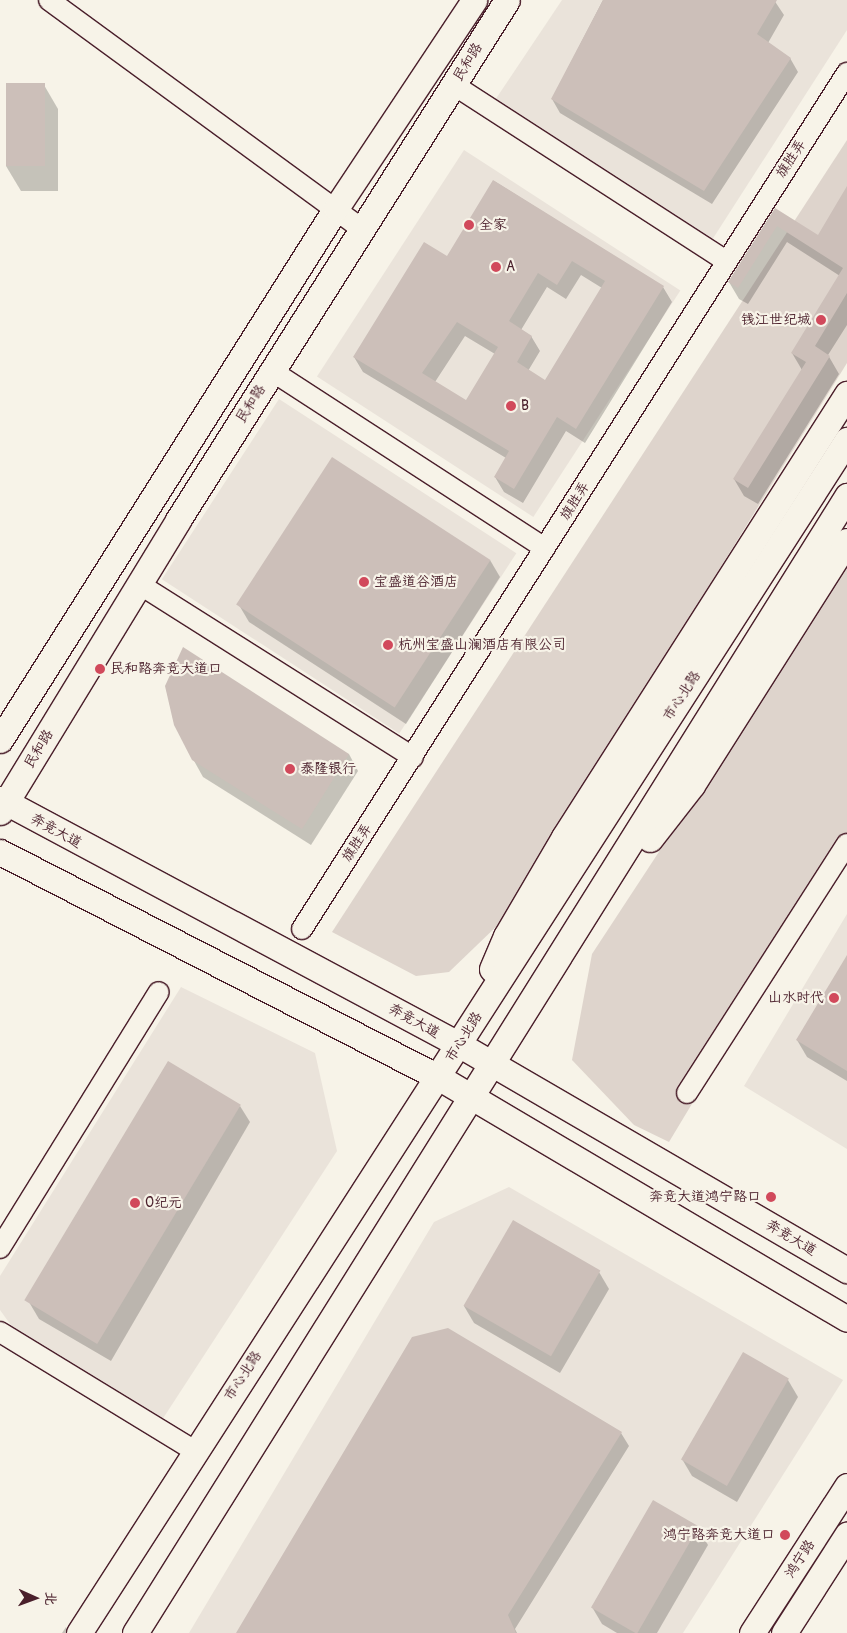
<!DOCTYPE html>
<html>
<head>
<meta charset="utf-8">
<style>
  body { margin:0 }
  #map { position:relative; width:847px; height:1633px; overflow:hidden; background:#f7f3e8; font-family:Pangolin,"LXGW WenKai TC",sans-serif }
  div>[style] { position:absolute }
  .built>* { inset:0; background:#eae3da; transform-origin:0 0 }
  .green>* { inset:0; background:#ded4cc }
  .shadow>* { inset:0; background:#0003 }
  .building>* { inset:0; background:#ccbfb9; transform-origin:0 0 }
  .roads { filter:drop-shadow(1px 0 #4a1f2b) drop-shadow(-1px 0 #4a1f2b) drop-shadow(0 1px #4a1f2b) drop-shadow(0 -1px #4a1f2b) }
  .minor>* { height:20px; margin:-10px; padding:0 10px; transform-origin:10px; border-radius:10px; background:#f7f3e8 }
  .major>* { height:25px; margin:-12.5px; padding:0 12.5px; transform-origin:12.5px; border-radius:12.5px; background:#f7f3e8 }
  .dots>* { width:14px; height:14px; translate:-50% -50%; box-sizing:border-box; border:2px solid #f7f3e8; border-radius:50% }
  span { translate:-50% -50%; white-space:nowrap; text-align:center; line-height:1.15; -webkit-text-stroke:4.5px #f7f3e8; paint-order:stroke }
  .street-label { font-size:14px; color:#4a1f2b }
  .poi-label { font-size:14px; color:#4a1f2b }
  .left { translate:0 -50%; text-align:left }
  .right { translate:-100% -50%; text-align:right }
  .north { position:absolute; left:10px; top:1573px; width:50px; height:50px; -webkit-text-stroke:4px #f7f3e8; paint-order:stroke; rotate:92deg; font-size:14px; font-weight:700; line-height:20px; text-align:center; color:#4a1f2b }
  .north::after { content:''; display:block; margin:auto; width:18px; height:22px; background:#4a1f2b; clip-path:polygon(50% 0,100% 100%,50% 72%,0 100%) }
</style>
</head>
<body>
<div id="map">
  <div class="built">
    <i style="clip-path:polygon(562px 0,847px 0,847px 30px,703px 254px,485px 115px)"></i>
    <i style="left:464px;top:150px;width:258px;height:270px;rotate:33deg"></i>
    <i style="left:279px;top:399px;width:283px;height:215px;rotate:33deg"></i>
    <i style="clip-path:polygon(847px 914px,847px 1149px,744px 1086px)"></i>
    <i style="clip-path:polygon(181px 987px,315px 1053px,337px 1151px,160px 1423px,13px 1328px,0 1310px,0 1276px)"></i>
    <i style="clip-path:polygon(509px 1187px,843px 1380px,683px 1633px,189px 1633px,434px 1222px)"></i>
  </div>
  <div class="green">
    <i style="clip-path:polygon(847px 140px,847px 363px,501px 922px,449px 972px,416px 976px,332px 932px)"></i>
    <i style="clip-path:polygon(847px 565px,847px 846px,669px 1142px,634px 1125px,572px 1060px,592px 954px)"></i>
  </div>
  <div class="shadow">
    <i style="clip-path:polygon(603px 0,774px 0,784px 15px,768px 43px,790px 58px,798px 72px,712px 204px,560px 113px,552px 99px)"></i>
    <i style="clip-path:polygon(44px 85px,58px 109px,58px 191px,21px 191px,6px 166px)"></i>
    <i style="clip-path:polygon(evenodd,494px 181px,663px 287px,672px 302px,585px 443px,566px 431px,523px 503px,504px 492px,495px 477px,506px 458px,363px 372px,354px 357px,448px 258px,494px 181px,581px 275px,602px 288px,545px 382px,528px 371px,540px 351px,531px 336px,521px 330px,547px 287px,566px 299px,581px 275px,494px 181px,465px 336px,495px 354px,467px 402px,435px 382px,465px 336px)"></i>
    <i style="clip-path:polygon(847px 190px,847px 325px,828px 355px,839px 374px,758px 504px,744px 496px,734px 479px,802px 370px,792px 353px,840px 276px,787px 242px,748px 304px,739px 299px,729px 282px,775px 210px,818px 237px)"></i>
    <i style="clip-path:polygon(490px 560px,500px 577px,406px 724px,249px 622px,239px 605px)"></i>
    <i style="clip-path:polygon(349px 754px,358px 771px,311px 845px,203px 777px,193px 759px)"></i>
    <i style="clip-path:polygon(847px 957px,847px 1081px,807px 1057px,797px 1040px)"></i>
    <i style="clip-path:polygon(240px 1106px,250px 1122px,111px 1361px,39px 1319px,29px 1302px)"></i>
    <i style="clip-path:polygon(599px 1272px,609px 1289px,560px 1373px,474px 1323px,464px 1306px)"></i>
    <i style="clip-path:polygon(743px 1354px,788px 1380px,798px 1397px,737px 1502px,692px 1476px,682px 1459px)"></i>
    <i style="clip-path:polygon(621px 1433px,629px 1446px,515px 1629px,517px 1633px,238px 1633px)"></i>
    <i style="clip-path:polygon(653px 1502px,698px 1528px,708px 1545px,657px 1633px,617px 1633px,602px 1624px,592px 1607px)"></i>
    <i style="clip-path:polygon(66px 1627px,69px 1633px,62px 1633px)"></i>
  </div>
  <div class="building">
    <i style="clip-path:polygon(603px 0,777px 0,757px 34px,791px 58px,704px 191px,551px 99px)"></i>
    <i style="left:6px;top:83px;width:39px;height:83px"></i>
    <i style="clip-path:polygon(evenodd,493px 180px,664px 286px,576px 429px,557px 417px,514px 489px,494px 477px,509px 451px,353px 357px,424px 242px,447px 256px,493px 180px,572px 261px,605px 281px,545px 380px,517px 362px,532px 336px,509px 321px,538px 273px,557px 285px,572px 261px,493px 180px,457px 322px,498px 347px,466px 400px,422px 373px,457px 322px)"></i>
    <i style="clip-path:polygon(847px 186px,847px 293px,815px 346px,830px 356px,748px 488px,733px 479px,806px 362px,791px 353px,843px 268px,777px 226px,738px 288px,728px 282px,775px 208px,818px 235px)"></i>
    <i style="left:332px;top:457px;width:189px;height:176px;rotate:33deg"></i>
    <i style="clip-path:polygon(183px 647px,349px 754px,302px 829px,192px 760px,174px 725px,165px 686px)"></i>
    <i style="clip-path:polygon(847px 955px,847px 1071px,796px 1040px)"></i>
    <i style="left:168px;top:1061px;width:85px;height:279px;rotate:31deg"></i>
    <i style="left:513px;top:1220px;width:101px;height:99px;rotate:30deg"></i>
    <i style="clip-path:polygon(448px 1328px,622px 1432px,508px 1615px,516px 1633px,236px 1633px,412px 1337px)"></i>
    <i style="left:743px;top:1352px;width:53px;height:124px;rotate:30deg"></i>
    <i style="left:653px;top:1500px;width:53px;height:124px;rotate:30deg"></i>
  </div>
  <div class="roads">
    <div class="minor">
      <i style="left:49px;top:0;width:389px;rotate:36.2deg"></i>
      <i style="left:454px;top:85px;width:324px;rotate:32.9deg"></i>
      <i style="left:272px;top:371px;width:325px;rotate:33deg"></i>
      <i style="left:139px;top:584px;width:324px;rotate:32.3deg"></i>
      <i style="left:302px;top:929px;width:1015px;rotate:-57.52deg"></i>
      <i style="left:687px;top:1093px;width:296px;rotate:-57.3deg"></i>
      <i style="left:0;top:1248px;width:301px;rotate:-58.2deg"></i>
      <i style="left:0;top:1332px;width:228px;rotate:31.4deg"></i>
    </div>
    <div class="major">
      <i style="left:0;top:740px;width:629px;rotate:-57.72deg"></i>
      <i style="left:336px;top:208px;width:250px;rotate:-56.4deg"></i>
      <i style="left:0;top:799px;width:522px;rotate:28.14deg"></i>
      <i style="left:460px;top:1045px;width:448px;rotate:30.2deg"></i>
      <i style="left:0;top:812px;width:342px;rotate:-58.6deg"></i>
      <i style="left:178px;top:520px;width:615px;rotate:-57.68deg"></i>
      <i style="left:650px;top:839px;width:68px;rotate:-52.1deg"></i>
      <i style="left:692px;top:785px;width:289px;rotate:-57.6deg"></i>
      <i style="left:0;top:852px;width:492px;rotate:27.2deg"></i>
      <i style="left:438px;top:1077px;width:475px;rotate:30.6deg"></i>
      <i style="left:492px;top:969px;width:36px;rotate:-67deg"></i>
      <i style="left:506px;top:936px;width:115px;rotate:-59.6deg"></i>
      <i style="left:564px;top:837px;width:526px;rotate:-57.43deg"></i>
      <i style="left:79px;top:1633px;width:1419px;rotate:-57.23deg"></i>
      <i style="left:135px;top:1633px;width:1342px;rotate:-57.94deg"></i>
      <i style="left:752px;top:1633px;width:175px;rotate:-57.1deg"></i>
      <i style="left:784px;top:1633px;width:117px;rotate:-57.3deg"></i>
    </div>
  </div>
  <div class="dots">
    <i style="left:469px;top:225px;background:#d1495b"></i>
    <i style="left:496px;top:267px;background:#d1495b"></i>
    <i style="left:821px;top:320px;background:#d1495b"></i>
    <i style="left:511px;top:406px;background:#d1495b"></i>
    <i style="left:364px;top:582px;background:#d1495b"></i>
    <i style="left:388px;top:645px;background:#d1495b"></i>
    <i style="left:100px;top:669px;background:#d1495b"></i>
    <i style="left:290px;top:769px;background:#d1495b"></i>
    <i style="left:834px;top:998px;background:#d1495b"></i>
    <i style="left:771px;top:1197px;background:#d1495b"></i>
    <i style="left:135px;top:1203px;background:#d1495b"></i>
    <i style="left:785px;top:1535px;background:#d1495b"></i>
  </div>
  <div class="street-label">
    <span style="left:468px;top:62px;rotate:-58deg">民和路</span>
    <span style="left:791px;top:159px;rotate:-57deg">旗胜弄</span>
    <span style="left:251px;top:404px;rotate:-58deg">民和路</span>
    <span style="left:575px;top:501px;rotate:-58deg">旗胜弄</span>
    <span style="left:682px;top:696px;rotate:-57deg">市心北路</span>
    <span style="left:39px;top:749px;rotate:-59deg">民和路</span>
    <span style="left:56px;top:831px;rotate:29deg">奔竞大道</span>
    <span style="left:357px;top:843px;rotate:-57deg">旗胜弄</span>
    <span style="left:414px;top:1021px;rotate:29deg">奔竞大道</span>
    <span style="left:464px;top:1037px;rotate:-58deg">市心北路</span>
    <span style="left:791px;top:1238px;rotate:31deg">奔竞大道</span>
    <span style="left:243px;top:1376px;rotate:-57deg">市心北路</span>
    <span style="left:800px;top:1559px;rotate:-57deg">鸿宁路</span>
  </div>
  <div class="poi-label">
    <span class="left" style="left:479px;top:225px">全家</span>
    <span class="left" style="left:506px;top:267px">A</span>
    <span class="right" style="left:811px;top:320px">钱江世纪城</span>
    <span class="left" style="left:521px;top:406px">B</span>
    <span class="left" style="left:374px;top:582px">宝盛道谷酒店</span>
    <span class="left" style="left:398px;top:645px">杭州宝盛山澜酒店有限公司</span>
    <span class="left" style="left:110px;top:669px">民和路奔竞大道口</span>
    <span class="left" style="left:300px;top:769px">泰隆银行</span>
    <span class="right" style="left:824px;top:998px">山水时代</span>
    <span class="right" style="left:761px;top:1197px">奔竞大道鸿宁路口</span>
    <span class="left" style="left:145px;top:1203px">O纪元</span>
    <span class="right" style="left:775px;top:1535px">鸿宁路奔竞大道口</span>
  </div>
  <div class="north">北</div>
</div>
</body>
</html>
